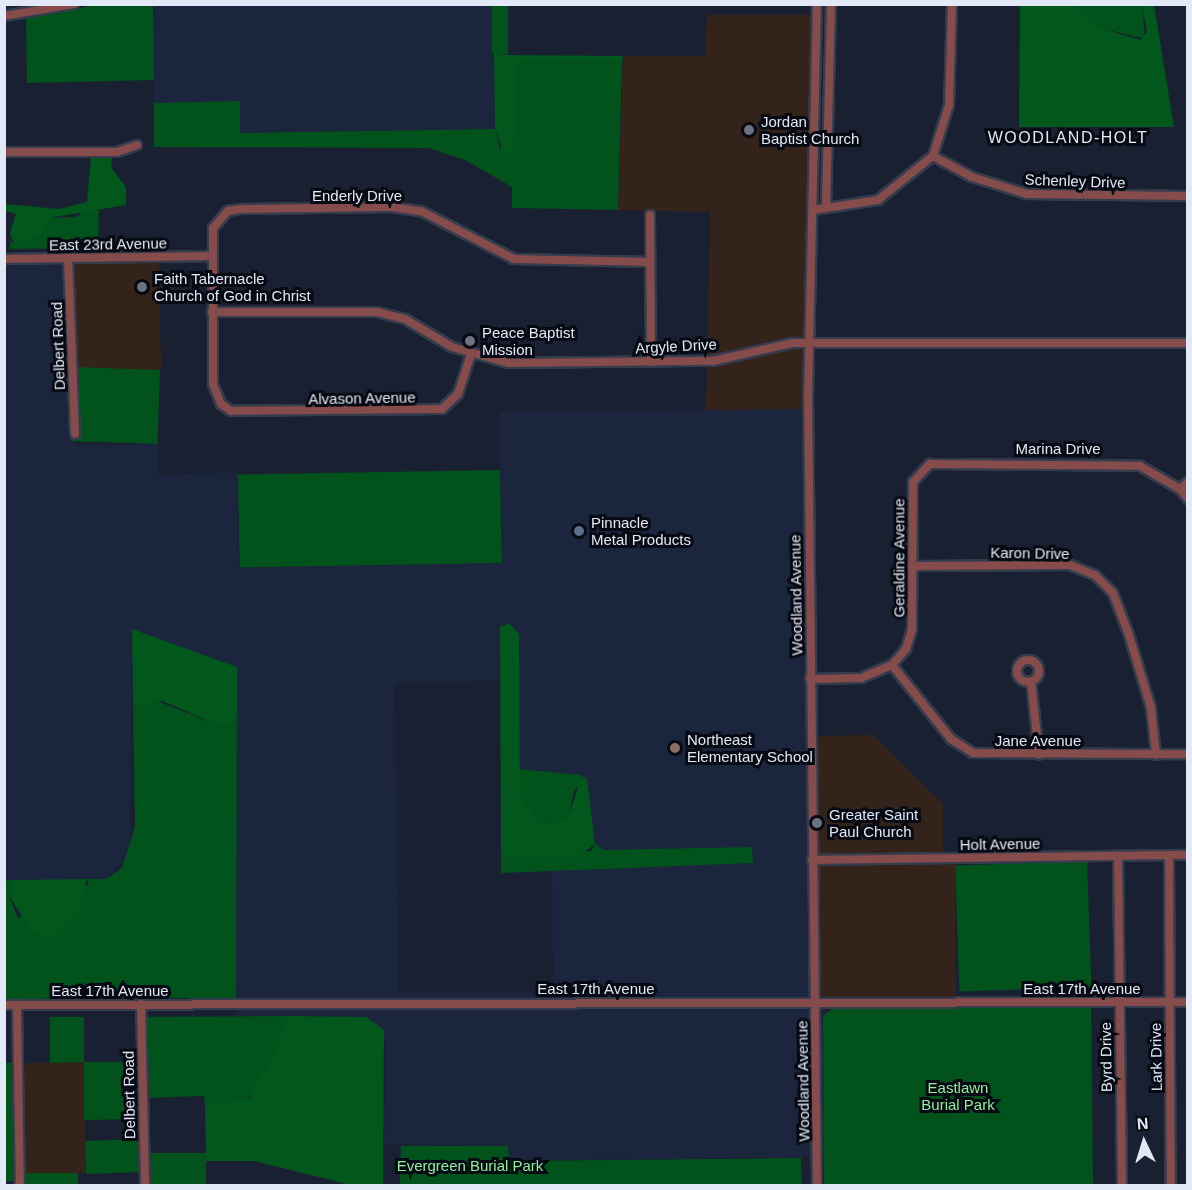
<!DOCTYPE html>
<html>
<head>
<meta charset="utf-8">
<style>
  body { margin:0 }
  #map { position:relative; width:1192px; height:1190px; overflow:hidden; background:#182032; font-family:Helvetica,sans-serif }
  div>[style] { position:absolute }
  .commercial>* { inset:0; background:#34231a; transform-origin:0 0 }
  .built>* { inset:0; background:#1c253e }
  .green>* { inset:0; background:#02531b; transform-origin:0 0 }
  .forest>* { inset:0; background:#01571c }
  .roads { filter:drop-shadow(2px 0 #343c4d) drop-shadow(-2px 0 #343c4d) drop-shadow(0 2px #343c4d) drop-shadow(0 -2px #343c4d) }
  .minor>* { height:8px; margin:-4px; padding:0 4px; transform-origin:4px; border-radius:4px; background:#864b4b }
  .minor>.ring { margin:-4px; padding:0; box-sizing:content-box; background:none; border:8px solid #864b4b; border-radius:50% }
  .dots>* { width:16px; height:16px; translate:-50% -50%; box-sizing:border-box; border:3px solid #070a12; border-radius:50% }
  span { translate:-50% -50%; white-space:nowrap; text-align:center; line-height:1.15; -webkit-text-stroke:6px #070a12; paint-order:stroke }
  .poi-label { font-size:15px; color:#e2e8f5 }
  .left { translate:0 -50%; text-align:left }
  .street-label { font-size:15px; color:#e2e8f5 }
  .park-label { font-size:15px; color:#90f09c }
  .neighbourhood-label { font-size:16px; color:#e2e8f5; letter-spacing:1.5px }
  .frame { position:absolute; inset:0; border:6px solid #e2e8f5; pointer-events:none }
  .north { position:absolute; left:1114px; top:1112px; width:60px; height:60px; -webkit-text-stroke:4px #070a12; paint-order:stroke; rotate:356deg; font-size:16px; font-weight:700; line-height:24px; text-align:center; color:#e2e8f5 }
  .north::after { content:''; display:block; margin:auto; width:21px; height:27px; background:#e2e8f5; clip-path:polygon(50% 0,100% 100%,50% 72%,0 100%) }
</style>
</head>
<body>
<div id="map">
  <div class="commercial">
    <i style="clip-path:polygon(707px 15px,816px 15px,807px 409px,706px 411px,710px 212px,618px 210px,623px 56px,705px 56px)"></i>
    <i style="left:159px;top:256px;width:114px;height:89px;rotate:89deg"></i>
    <i style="clip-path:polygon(873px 735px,943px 804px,943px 858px,955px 858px,956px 1007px,826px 1010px,815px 1001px,811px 736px)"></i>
    <i style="left:84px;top:1062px;width:111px;height:69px;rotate:89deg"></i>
  </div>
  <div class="built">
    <i style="clip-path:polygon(153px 5px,492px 5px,495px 129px,240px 133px,240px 102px,154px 103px)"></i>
    <i style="clip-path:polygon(evenodd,70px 257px,75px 446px,158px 444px,159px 475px,238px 472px,238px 568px,502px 563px,499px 412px,807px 409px,815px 1001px,826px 1010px,824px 1157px,508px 1161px,508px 1146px,384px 1144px,386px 1043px,366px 1017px,236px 1016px,237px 667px,132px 630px,130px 855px,106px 879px,5px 881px,4px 258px,70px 257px,500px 628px,519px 634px,518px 769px,587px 779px,595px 844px,604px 850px,753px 862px,552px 871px,553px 993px,398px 993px,395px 682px,500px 681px,500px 628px)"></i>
  </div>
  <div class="green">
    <i style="clip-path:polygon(97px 5px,153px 5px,154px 80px,27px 83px,26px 17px)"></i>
    <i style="left:492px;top:5px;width:16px;height:49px"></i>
    <i style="clip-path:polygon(1074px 5px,1142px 5px,1145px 39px,1100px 28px)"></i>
    <i style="clip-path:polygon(622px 62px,618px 210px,512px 208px,512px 187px,465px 160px,429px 148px,154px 147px,154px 103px,240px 101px,240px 133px,495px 129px,500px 149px,516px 128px,515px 63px)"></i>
    <i style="clip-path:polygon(87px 209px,99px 209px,98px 248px,10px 249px,10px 241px,14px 244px,49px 218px,76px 217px)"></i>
    <i style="left:160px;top:370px;width:74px;height:87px;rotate:92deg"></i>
    <i style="left:500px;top:470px;width:93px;height:262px;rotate:89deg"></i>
    <i style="clip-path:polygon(154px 700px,218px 725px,232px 724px,237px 713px,236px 998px,5px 999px,4px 881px,13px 880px,10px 898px,18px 918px,89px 884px,87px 879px,106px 879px,122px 868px,135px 827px,133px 705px)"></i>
    <i style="clip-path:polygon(518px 769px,580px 775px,587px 779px,574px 790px,569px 815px,559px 823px,541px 824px,520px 797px)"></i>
    <i style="clip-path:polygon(595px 844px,604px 850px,752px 847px,753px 863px,501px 873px,501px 850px,509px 857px,591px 851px)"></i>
    <i style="left:1087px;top:861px;width:126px;height:132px;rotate:88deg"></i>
    <i style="clip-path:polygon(837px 1006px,1091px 1007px,1093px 1185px,824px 1185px,823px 1016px)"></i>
    <i style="clip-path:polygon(291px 1016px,285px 1021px,273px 1061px,254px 1081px,252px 1096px,245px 1102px,205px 1105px,204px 1096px,145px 1098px,145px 1017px)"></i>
    <i style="clip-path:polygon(50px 1017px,84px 1017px,84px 1062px,139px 1062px,141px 1119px,84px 1120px,84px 1062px,50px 1063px)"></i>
    <i style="left:4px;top:1063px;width:11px;height:118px"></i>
    <i style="left:140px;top:1139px;width:33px;height:55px;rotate:88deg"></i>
    <i style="clip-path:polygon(401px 1146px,508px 1146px,509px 1161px,801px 1158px,802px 1185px,400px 1185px)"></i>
    <i style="left:206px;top:1153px;width:32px;height:60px;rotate:90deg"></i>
    <i style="left:78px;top:1173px;width:12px;height:56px;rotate:90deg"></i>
  </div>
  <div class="forest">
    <i style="clip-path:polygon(1020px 5px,1074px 5px,1100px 28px,1140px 40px,1147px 32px,1142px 5px,1154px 5px,1174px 127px,1019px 127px)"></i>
    <i style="clip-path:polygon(494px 54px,509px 55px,623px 56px,622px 62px,516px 63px,516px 128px,507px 161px,495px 129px)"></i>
    <i style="clip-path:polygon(91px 156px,111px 156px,112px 169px,126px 187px,126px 205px,49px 218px,41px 234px,14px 244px,10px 233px,16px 214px,5px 211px,4px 204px,59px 209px,87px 202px)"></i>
    <i style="clip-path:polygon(509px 623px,519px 634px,520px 797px,541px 824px,559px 823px,569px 815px,580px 781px,587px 779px,595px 844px,580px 855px,508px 857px,501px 850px,500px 627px)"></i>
    <i style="clip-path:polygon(132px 629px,237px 667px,237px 713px,232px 724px,218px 725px,162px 701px,133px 705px)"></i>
    <i style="clip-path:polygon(87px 879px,80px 908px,55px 935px,33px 934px,10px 897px,13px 880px)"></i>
    <i style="clip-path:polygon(291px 1016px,366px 1017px,384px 1030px,383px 1185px,351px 1185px,254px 1161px,206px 1161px,205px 1105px,251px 1099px,254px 1081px,273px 1060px,285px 1021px)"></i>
  </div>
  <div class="roads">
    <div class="minor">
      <i style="left:4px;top:16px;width:71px;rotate:-9.7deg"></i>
      <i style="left:4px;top:152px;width:113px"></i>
      <i style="left:117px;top:152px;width:21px;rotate:-19deg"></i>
      <i style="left:933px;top:156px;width:44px;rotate:28.3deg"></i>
      <i style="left:972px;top:177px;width:58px;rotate:17.2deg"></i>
      <i style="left:1027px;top:194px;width:161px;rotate:0.7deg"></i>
      <i style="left:826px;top:208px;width:204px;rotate:-88.6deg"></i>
      <i style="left:813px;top:210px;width:66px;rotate:-8.7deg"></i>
      <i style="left:878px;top:200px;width:70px;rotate:-38.7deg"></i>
      <i style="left:933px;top:156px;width:53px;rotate:-72.6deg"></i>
      <i style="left:949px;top:105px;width:101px;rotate:-88.3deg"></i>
      <i style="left:650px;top:215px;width:147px;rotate:89.6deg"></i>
      <i style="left:68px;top:258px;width:176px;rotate:87.7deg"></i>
      <i style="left:4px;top:259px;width:207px;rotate:-0.8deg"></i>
      <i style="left:212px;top:312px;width:165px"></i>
      <i style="left:377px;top:312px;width:29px;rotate:14deg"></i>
      <i style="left:405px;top:319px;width:55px;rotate:30.8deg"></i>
      <i style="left:452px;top:347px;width:58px;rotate:15.9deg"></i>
      <i style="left:508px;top:363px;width:205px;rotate:-0.6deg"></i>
      <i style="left:713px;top:361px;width:81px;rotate:-12.8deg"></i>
      <i style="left:792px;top:343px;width:396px"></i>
      <i style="left:471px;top:354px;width:42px;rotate:108deg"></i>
      <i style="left:458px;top:394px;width:22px;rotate:137deg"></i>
      <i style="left:442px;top:409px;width:211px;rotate:179.5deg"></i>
      <i style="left:231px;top:411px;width:12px;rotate:-145deg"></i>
      <i style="left:221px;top:404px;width:22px;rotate:-112deg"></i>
      <i style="left:213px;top:384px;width:156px;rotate:-90deg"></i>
      <i style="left:213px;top:228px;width:23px;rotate:-49deg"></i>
      <i style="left:228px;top:211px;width:13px;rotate:-9deg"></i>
      <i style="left:241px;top:209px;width:150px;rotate:-0.8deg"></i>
      <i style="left:391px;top:207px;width:30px;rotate:8deg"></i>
      <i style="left:421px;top:211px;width:105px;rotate:27.3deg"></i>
      <i style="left:514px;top:259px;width:136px;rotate:1.3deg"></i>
      <i style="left:1180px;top:489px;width:11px;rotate:-41deg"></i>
      <i style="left:912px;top:566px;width:158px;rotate:-0.4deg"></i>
      <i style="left:1070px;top:565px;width:27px;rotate:22deg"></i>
      <i style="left:1095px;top:575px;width:25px;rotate:45deg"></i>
      <i style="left:1113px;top:593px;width:45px;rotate:69.1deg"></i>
      <i style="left:1129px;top:635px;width:76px;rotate:73.2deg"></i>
      <i style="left:1151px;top:708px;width:47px;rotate:83.9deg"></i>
      <i class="ring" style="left:1017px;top:660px;width:14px;height:14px"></i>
      <i style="left:892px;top:665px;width:95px;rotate:51.4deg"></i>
      <i style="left:951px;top:739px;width:26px;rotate:32deg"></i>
      <i style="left:973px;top:753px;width:215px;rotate:0.3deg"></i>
      <i style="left:810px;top:679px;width:51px;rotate:-1.1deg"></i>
      <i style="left:861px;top:678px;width:34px;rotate:-23deg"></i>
      <i style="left:892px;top:665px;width:21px;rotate:-49deg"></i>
      <i style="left:906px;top:649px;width:21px;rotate:-73deg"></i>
      <i style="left:912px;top:629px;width:147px;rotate:-89.6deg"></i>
      <i style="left:913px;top:482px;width:25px;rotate:-47deg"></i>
      <i style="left:930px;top:464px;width:210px;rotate:0.5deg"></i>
      <i style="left:1140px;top:466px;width:46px;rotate:29.9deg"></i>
      <i style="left:1180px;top:489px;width:13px;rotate:51deg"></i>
      <i style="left:1031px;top:681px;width:74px;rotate:83.8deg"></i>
      <i style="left:1118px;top:856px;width:330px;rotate:89.3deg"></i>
      <i style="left:1169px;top:856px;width:330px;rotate:89.7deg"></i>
      <i style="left:812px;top:860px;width:376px;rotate:-0.8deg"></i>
      <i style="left:141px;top:1004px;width:182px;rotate:88.7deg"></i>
      <i style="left:4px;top:1005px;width:1184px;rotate:-0.15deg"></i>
      <i style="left:17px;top:1005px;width:181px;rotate:89.1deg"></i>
      <i style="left:817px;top:1186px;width:788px;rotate:-90.65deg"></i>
      <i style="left:808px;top:398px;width:394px;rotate:-88.7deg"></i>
    </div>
  </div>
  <div class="dots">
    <i style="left:749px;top:130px;background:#6b7280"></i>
    <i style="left:142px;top:287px;background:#6b7280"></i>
    <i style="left:470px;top:341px;background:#6b7280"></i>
    <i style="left:579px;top:531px;background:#5c6f8a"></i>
    <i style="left:675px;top:748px;background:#8d6e63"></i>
    <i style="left:817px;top:823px;background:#6b7280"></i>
  </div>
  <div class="poi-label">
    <span class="left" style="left:761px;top:130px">Jordan<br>Baptist Church</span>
    <span class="left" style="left:154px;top:287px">Faith Tabernacle<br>Church of God in Christ</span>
    <span class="left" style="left:482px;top:341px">Peace Baptist<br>Mission</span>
    <span class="left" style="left:591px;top:531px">Pinnacle<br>Metal Products</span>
    <span class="left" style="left:687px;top:748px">Northeast<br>Elementary School</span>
    <span class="left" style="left:829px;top:823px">Greater Saint<br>Paul Church</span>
  </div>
  <div class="street-label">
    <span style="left:1075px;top:181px;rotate:2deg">Schenley Drive</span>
    <span style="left:357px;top:196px">Enderly Drive</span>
    <span style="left:108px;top:244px;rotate:-1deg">East 23rd Avenue</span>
    <span style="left:58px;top:346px;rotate:-92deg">Delbert Road</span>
    <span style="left:676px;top:346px;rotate:-3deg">Argyle Drive</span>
    <span style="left:362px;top:398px;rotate:-1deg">Alvason Avenue</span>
    <span style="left:1058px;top:449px">Marina Drive</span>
    <span style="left:1030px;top:553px;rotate:1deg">Karon Drive</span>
    <span style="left:899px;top:558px;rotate:-90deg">Geraldine Avenue</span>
    <span style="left:796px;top:595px;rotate:-91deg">Woodland Avenue</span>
    <span style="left:1038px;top:741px">Jane Avenue</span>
    <span style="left:1000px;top:844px;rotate:-1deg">Holt Avenue</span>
    <span style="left:596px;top:989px">East 17th Avenue</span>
    <span style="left:1082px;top:989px">East 17th Avenue</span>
    <span style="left:110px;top:991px">East 17th Avenue</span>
    <span style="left:1106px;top:1057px;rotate:-91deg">Byrd Drive</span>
    <span style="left:1156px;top:1057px;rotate:-91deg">Lark Drive</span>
    <span style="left:803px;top:1081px;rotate:-91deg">Woodland Avenue</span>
    <span style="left:129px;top:1095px;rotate:-91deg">Delbert Road</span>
  </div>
  <div class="park-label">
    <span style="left:958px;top:1096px">Eastlawn<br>Burial Park</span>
    <span style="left:470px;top:1166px">Evergreen Burial Park</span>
  </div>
  <div class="neighbourhood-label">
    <span style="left:1068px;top:138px">WOODLAND-HOLT</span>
  </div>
  <div class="frame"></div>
  <div class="north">N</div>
</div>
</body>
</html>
